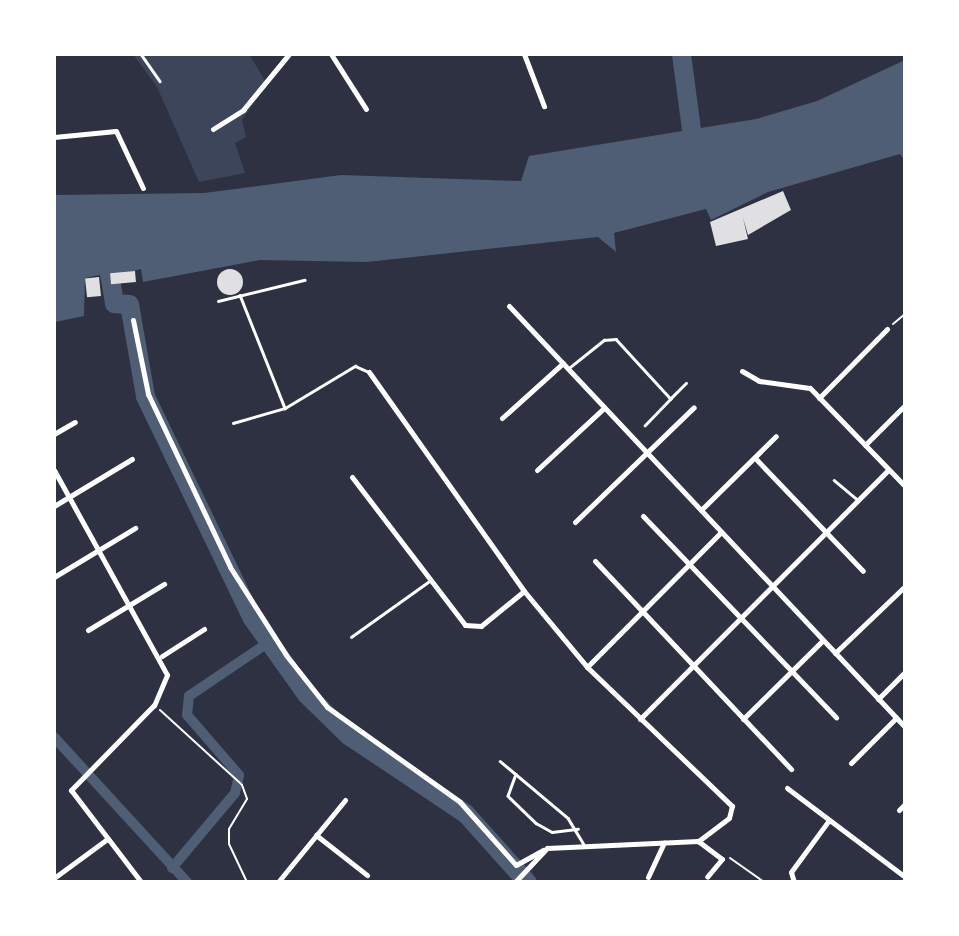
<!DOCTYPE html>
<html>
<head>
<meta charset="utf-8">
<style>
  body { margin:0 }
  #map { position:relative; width:959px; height:936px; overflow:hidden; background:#2d3142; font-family:Inter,sans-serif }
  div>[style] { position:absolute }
  .green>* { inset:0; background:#3c4559 }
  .water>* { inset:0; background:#4f5d75 }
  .canal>* { height:10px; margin:-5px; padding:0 5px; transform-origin:5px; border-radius:5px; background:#4f5d75 }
  .river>* { height:19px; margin:-9.5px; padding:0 9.5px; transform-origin:9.5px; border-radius:9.5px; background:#4f5d75 }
  .building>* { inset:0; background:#e0e0e3; transform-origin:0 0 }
  .round { border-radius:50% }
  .path>* { height:2px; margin:-1px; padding:0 1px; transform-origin:1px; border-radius:1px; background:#fff }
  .service>* { height:2.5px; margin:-1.25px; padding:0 1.25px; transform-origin:1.25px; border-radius:1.25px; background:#fff }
  .minor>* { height:5px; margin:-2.5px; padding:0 2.5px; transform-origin:2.5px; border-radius:2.5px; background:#fff }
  span { translate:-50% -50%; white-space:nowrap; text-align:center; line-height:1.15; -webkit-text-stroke:5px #fff; paint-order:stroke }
  .frame { position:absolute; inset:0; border:56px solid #fff; pointer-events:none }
</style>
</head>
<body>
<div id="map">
  <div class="green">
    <i style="clip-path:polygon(133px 54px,249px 54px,267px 84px,242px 120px,246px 137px,235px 143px,245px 173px,199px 182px,157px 87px)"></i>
  </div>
  <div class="water">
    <i style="clip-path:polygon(905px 60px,905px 161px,900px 154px,768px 192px,711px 220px,706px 209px,614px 233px,616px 252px,598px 237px,367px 262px,260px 260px,143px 282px,141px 269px,101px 280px,100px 275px,85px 278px,84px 316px,55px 322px,54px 195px,204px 193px,341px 175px,521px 181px,529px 156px,756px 119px,817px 101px)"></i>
  </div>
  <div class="canal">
    <i style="left:54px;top:737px;width:197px;rotate:47.5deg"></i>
    <i style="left:172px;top:868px;width:98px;rotate:-50deg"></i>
    <i style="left:235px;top:793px;width:18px;rotate:-77deg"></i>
    <i style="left:239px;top:775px;width:79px;rotate:-130.9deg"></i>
    <i style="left:187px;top:715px;width:19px;rotate:-84deg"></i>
    <i style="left:189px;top:696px;width:97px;rotate:-34deg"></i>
  </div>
  <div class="river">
    <i style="left:681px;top:54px;width:99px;rotate:82.4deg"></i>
    <i style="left:106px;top:255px;width:49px;rotate:80.5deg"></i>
    <i style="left:114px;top:303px;width:15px;rotate:4deg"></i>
    <i style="left:129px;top:304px;width:93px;rotate:80.1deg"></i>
    <i style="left:145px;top:396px;width:246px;rotate:64.3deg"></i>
    <i style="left:252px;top:618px;width:93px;rotate:54.6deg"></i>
    <i style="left:306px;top:694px;width:59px;rotate:44.3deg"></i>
    <i style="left:348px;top:735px;width:141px;rotate:33.7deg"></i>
    <i style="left:465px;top:813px;width:93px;rotate:48.1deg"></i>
  </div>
  <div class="building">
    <i style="clip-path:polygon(783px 191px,791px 210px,748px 235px,743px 218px,748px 239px,716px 246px,710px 222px)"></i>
    <i class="round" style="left:217px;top:269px;width:26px;height:26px"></i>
    <i style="left:135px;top:271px;width:11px;height:25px;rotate:85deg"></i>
    <i style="left:99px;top:277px;width:19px;height:14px;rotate:84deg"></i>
  </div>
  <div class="path">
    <i style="left:893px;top:324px;width:16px;rotate:-40deg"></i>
    <i style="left:160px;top:710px;width:111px;rotate:42.4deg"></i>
    <i style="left:242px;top:785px;width:15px;rotate:70deg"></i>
    <i style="left:247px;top:799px;width:35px;rotate:121deg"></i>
    <i style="left:229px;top:829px;width:15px;rotate:90deg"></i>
    <i style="left:229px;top:844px;width:42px;rotate:64.7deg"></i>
    <i style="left:730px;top:858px;width:42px;rotate:35.2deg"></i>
  </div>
  <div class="service">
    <i style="left:141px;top:54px;width:33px;rotate:55deg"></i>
    <i style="left:240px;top:295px;width:122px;rotate:68.3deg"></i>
    <i style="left:285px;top:408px;width:82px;rotate:-31deg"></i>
    <i style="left:355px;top:366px;width:15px;rotate:23deg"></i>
    <i style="left:218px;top:301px;width:89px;rotate:-13.7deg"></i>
    <i style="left:569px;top:368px;width:45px;rotate:-38.7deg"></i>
    <i style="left:604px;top:340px;width:12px;rotate:-5deg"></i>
    <i style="left:616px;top:339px;width:81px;rotate:47.5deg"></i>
    <i style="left:671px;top:399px;width:37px;rotate:134deg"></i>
    <i style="left:671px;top:398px;width:21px;rotate:-45deg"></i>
    <i style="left:233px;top:423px;width:54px;rotate:-16.1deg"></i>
    <i style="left:834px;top:480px;width:31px;rotate:40deg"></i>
    <i style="left:351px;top:637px;width:95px;rotate:-35.5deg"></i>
    <i style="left:500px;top:761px;width:89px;rotate:40deg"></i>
    <i style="left:568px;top:818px;width:33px;rotate:59deg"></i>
    <i style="left:516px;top:774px;width:23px;rotate:110deg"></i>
    <i style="left:508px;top:796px;width:39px;rotate:44deg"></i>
    <i style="left:536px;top:823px;width:18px;rotate:29deg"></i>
    <i style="left:552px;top:832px;width:26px;rotate:-7deg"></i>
  </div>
  <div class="minor">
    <i style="left:331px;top:54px;width:65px;rotate:57.5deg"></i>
    <i style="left:524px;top:54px;width:56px;rotate:69deg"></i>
    <i style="left:213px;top:129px;width:36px;rotate:-32deg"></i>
    <i style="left:243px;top:110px;width:72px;rotate:-50.6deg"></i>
    <i style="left:54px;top:137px;width:62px;rotate:-5.5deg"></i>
    <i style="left:116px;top:131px;width:63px;rotate:64.7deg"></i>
    <i style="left:509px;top:306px;width:578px;rotate:46.75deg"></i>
    <i style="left:133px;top:320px;width:76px;rotate:78.5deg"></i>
    <i style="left:148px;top:394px;width:191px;rotate:64.6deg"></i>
    <i style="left:230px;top:567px;width:104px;rotate:57.5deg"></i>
    <i style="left:286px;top:655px;width:66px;rotate:51.7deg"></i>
    <i style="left:327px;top:707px;width:163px;rotate:35.5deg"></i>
    <i style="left:460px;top:802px;width:84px;rotate:48.4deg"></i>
    <i style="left:516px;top:865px;width:31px;rotate:-29deg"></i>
    <i style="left:742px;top:371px;width:20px;rotate:30deg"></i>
    <i style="left:759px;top:381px;width:51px;rotate:7.8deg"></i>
    <i style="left:810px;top:388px;width:136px;rotate:45.9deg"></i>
    <i style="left:369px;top:372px;width:268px;rotate:54.7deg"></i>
    <i style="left:524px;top:591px;width:99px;rotate:50.3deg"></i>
    <i style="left:587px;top:667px;width:201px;rotate:43.8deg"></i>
    <i style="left:732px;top:806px;width:12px;rotate:104deg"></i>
    <i style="left:729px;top:818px;width:39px;rotate:143deg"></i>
    <i style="left:698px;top:841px;width:151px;rotate:177.3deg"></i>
    <i style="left:547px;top:848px;width:47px;rotate:133.3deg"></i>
    <i style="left:819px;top:398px;width:97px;rotate:-45.4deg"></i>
    <i style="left:502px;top:418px;width:82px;rotate:-42deg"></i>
    <i style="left:54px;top:434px;width:24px;rotate:-30deg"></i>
    <i style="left:865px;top:445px;width:57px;rotate:-45deg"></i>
    <i style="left:755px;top:458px;width:156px;rotate:46.3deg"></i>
    <i style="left:54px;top:470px;width:234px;rotate:61.1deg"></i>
    <i style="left:167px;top:675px;width:33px;rotate:113deg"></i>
    <i style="left:154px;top:705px;width:119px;rotate:134.3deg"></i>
    <i style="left:71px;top:790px;width:116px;rotate:52.7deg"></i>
    <i style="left:537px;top:470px;width:91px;rotate:-42.8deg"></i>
    <i style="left:352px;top:477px;width:186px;rotate:52.6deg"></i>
    <i style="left:465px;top:625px;width:16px;rotate:4deg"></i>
    <i style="left:481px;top:626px;width:55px;rotate:-39.1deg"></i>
    <i style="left:54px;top:506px;width:91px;rotate:-31.1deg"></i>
    <i style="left:701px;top:510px;width:105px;rotate:-44.6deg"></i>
    <i style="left:643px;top:516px;width:279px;rotate:46.2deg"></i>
    <i style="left:575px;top:522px;width:165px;rotate:-44deg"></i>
    <i style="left:595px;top:561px;width:286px;rotate:46.7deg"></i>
    <i style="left:54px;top:577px;width:95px;rotate:-31.2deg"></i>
    <i style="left:88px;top:630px;width:89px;rotate:-31.2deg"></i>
    <i style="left:835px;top:653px;width:97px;rotate:-43.7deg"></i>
    <i style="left:162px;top:656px;width:50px;rotate:-32.7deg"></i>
    <i style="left:587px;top:667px;width:190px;rotate:-45.2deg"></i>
    <i style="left:878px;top:699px;width:38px;rotate:-45deg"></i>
    <i style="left:640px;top:719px;width:351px;rotate:-45.1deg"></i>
    <i style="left:743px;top:719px;width:112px;rotate:-44.6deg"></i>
    <i style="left:851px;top:763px;width:64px;rotate:-45deg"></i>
    <i style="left:787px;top:788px;width:148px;rotate:37deg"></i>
    <i style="left:899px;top:810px;width:8px;rotate:-45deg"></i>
    <i style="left:316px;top:835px;width:65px;rotate:38.1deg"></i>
    <i style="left:698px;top:841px;width:30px;rotate:37deg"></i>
    <i style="left:722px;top:859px;width:23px;rotate:130deg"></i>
    <i style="left:648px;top:877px;width:38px;rotate:-65deg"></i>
    <i style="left:54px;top:878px;width:66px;rotate:-36.3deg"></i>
    <i style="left:278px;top:882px;width:106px;rotate:-50.7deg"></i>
    <i style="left:794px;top:882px;width:10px;rotate:-107deg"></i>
    <i style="left:791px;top:872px;width:64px;rotate:-53.8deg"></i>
  </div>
  <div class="frame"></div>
</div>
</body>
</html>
